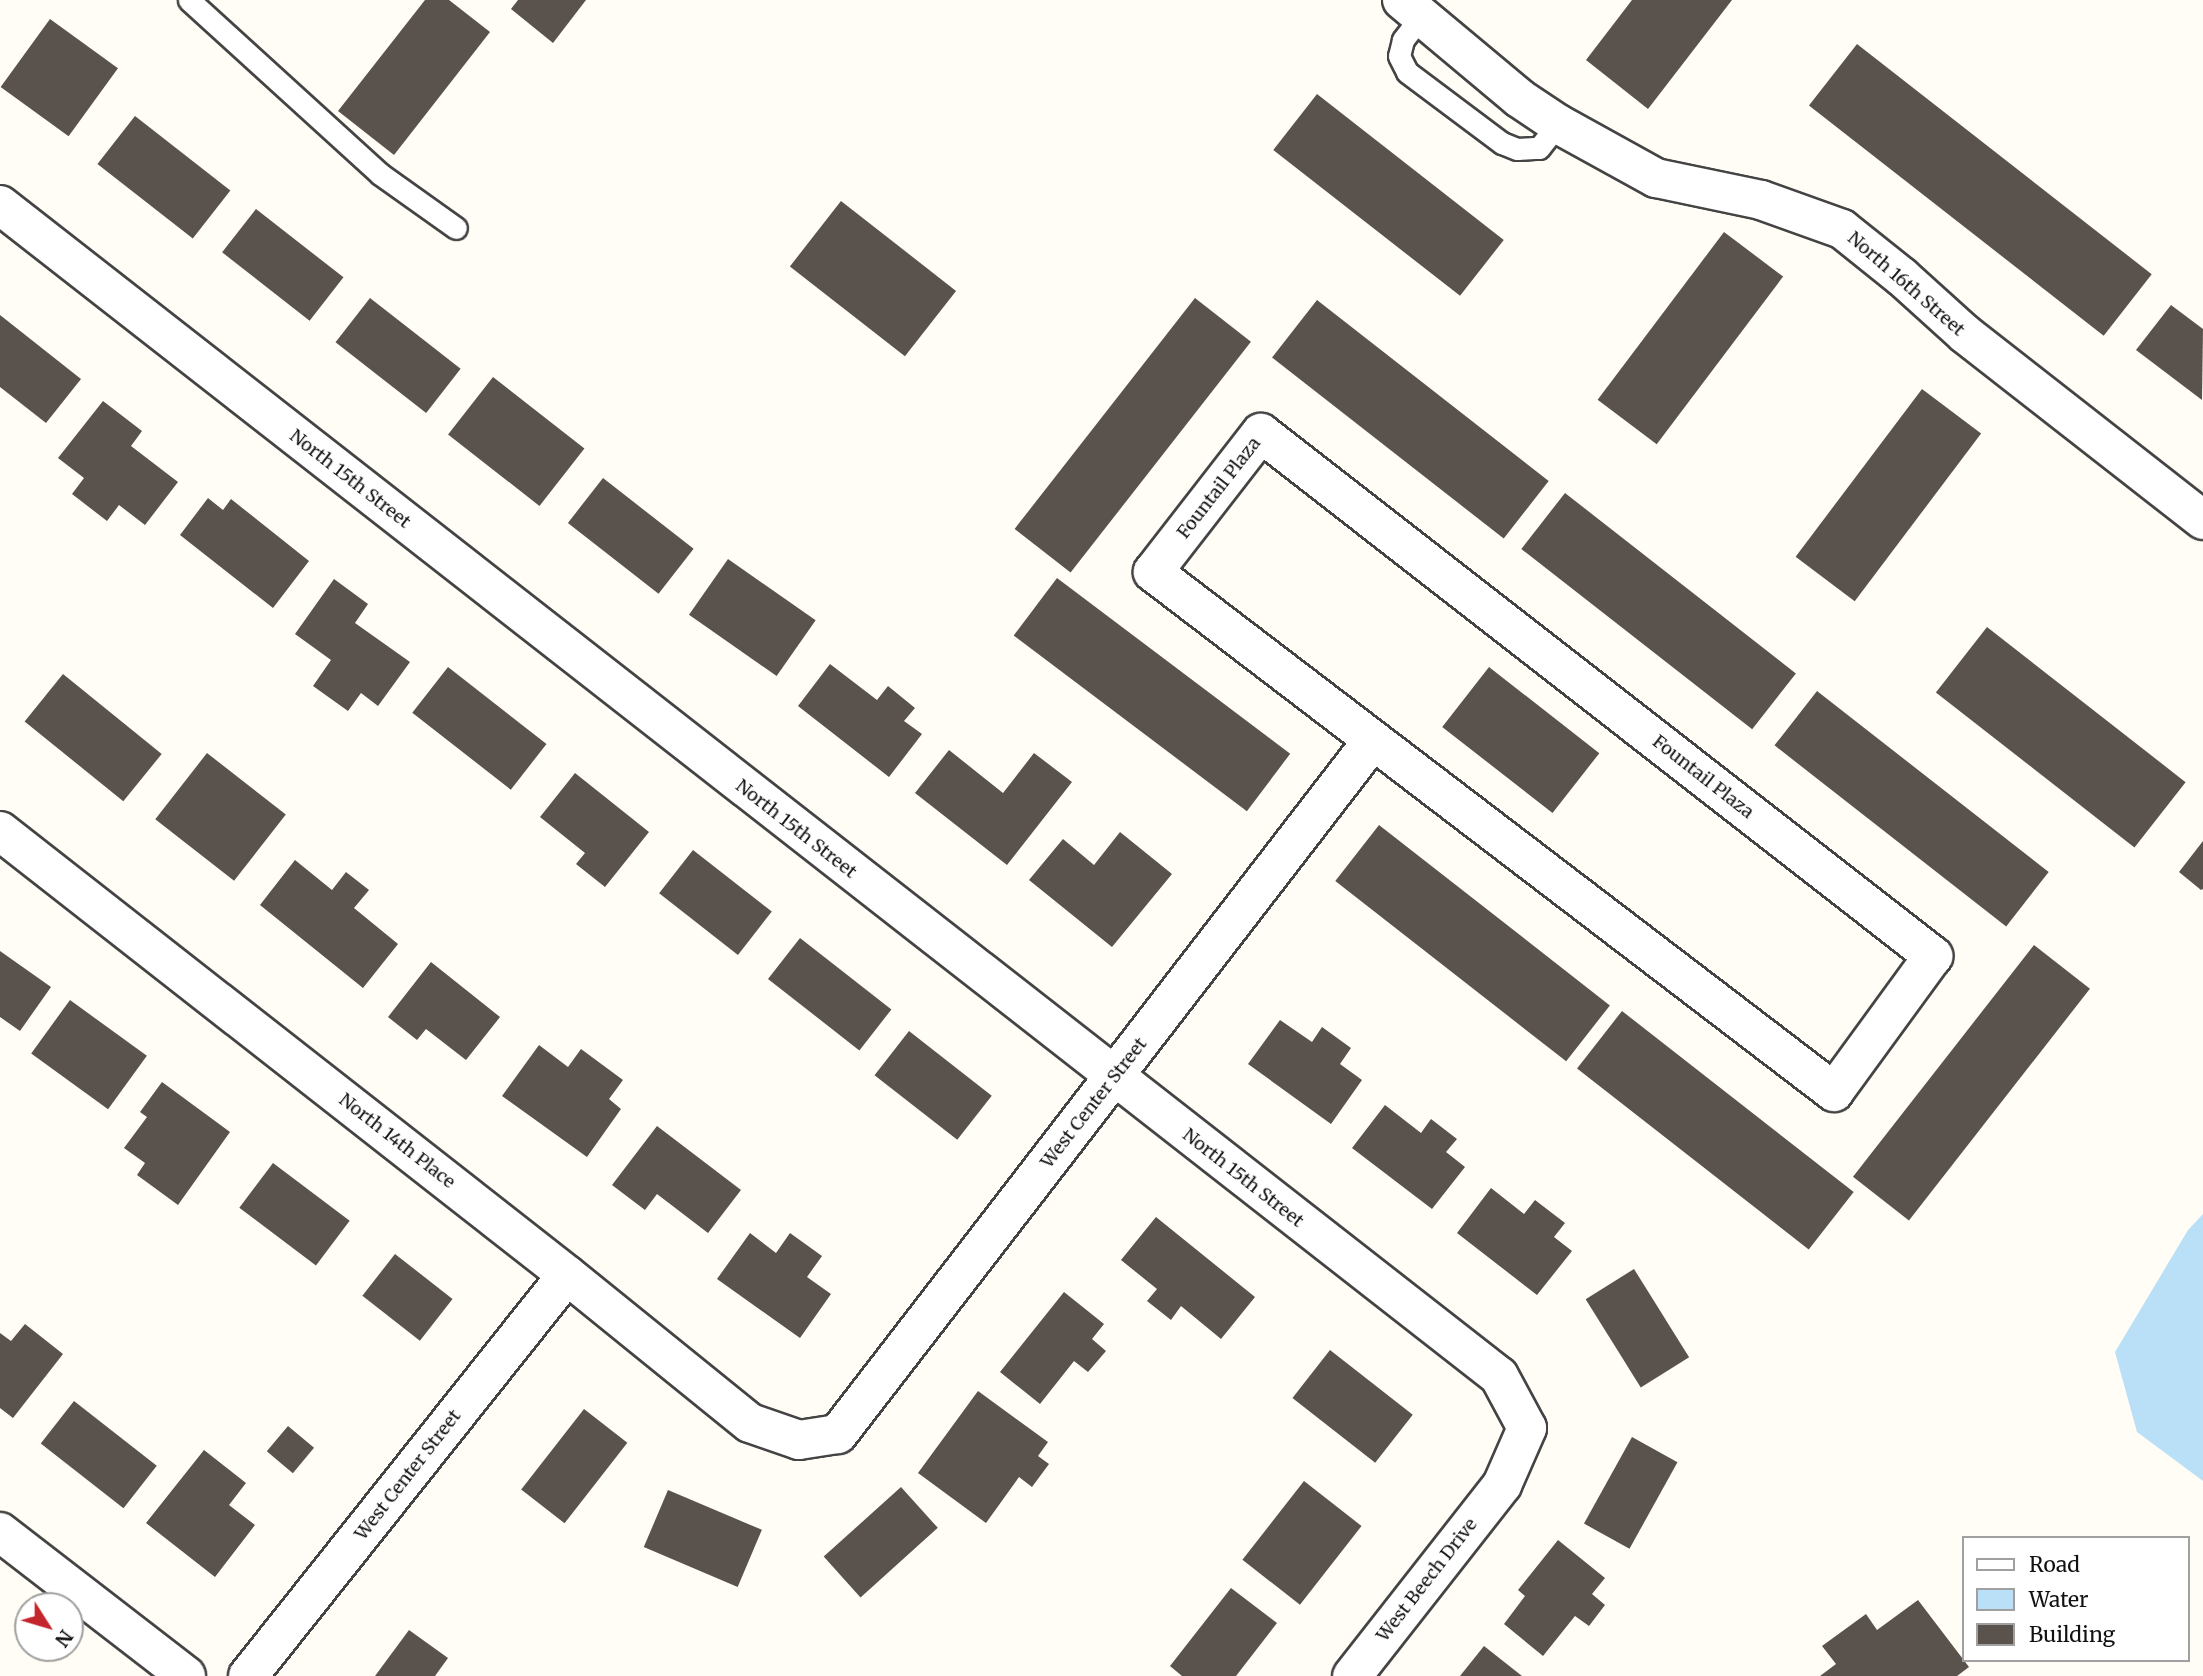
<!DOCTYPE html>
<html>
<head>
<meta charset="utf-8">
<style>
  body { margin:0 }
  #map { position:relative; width:2203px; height:1676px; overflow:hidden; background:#fffdf5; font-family:Merriweather,serif }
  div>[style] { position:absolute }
  .water>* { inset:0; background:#b9e0f7 }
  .building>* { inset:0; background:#5a524d; transform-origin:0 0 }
  .roads { filter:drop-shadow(2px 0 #444) drop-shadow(-2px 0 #444) drop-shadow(0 2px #444) drop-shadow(0 -2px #444) }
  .lane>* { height:21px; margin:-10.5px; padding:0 10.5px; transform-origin:10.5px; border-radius:10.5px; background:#fff }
  .street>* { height:38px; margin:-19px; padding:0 19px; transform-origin:19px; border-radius:19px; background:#fff }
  span { translate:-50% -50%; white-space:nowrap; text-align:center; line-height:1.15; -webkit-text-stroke:7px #fff; paint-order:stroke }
  .street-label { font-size:18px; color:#111 }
  .legend { position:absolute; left:1962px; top:1536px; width:228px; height:126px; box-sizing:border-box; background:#fff; border:2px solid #a0a0a0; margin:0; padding:9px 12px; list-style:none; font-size:21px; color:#111 }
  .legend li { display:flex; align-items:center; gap:14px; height:35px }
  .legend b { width:35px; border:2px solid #a0a0a0 }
  .north { position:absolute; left:14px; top:1592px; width:70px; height:70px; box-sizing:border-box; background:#fff; border:2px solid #a0a0a0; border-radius:50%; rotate:127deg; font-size:19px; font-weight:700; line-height:28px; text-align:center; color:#111 }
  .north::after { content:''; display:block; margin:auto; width:24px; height:32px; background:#c4262e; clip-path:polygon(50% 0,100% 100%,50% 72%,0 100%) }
</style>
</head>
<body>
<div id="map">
  <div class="water">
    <i style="clip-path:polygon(2203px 1214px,2203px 1481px,2137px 1432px,2115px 1352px,2188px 1230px)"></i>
  </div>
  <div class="building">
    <i style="clip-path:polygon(425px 0,449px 0,490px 32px,394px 155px,338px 111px)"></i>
    <i style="clip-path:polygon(518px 0,586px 0,553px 43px,511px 9px)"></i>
    <i style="clip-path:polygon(1632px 0,1732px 0,1648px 109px,1586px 60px)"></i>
    <i style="left:50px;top:19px;width:84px;height:84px;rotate:36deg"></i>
    <i style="left:1857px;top:44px;width:374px;height:78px;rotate:38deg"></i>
    <i style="left:1317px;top:94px;width:237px;height:71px;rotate:38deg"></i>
    <i style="left:135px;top:116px;width:121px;height:61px;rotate:38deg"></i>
    <i style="left:841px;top:201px;width:146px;height:83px;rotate:38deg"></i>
    <i style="left:256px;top:209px;width:111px;height:55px;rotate:38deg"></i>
    <i style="left:1724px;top:232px;width:74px;height:210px;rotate:37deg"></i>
    <i style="left:370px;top:298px;width:115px;height:56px;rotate:38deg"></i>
    <i style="left:1195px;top:298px;width:71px;height:293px;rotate:38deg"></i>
    <i style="left:1317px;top:300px;width:294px;height:73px;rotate:38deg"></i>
    <i style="clip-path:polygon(2171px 305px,2203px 329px,2202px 400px,2136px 350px)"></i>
    <i style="clip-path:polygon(0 315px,81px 379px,46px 423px,0 387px)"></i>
    <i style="left:493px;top:377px;width:116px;height:73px;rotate:38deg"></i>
    <i style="left:1922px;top:389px;width:74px;height:210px;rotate:37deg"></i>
    <i style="clip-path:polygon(103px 401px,142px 431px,131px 446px,178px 482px,145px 525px,119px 505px,107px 521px,72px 494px,84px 478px,58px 458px)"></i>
    <i style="left:603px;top:478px;width:115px;height:57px;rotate:38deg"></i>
    <i style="left:1565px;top:493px;width:293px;height:71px;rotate:38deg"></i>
    <i style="clip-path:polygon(208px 498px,223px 510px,231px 499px,309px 561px,273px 608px,180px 535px)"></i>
    <i style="left:728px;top:559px;width:107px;height:68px;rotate:35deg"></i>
    <i style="left:1057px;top:578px;width:292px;height:72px;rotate:37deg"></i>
    <i style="clip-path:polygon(334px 579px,368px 604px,355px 623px,410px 662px,378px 706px,361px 693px,348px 711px,313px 686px,331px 660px,295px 634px)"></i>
    <i style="left:1987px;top:627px;width:252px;height:83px;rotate:38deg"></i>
    <i style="clip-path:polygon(830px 664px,877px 700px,888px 686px,915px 708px,904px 721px,922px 734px,889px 777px,798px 706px)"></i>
    <i style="left:448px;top:667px;width:125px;height:58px;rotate:38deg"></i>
    <i style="left:1489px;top:667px;width:140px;height:76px;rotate:38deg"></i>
    <i style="left:63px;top:674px;width:127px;height:61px;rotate:39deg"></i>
    <i style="left:1817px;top:691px;width:294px;height:69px;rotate:38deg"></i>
    <i style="clip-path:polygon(949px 750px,1003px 793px,1034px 753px,1072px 782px,1007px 865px,915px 793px)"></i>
    <i style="left:207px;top:753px;width:100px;height:84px;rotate:38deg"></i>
    <i style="clip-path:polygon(575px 773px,649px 832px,605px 887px,576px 864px,585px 853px,540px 817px)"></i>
    <i style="left:1379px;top:825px;width:293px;height:71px;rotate:38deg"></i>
    <i style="clip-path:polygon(1120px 832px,1172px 874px,1112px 947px,1029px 880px,1063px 839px,1094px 865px)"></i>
    <i style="clip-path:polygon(2203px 841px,2203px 889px,2201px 890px,2179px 872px)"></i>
    <i style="left:693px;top:850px;width:100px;height:55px;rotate:38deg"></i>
    <i style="clip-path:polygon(295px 860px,332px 890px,346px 872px,369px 890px,354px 908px,398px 944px,363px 988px,260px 905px)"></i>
    <i style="left:800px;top:938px;width:116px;height:52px;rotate:38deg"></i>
    <i style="left:2034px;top:945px;width:71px;height:294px;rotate:38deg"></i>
    <i style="clip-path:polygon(0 951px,51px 987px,20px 1031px,0 1017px)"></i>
    <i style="clip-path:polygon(431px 962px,500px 1017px,466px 1060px,426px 1029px,417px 1040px,388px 1017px)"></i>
    <i style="left:70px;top:1000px;width:95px;height:66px;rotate:36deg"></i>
    <i style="left:1622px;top:1011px;width:294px;height:73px;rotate:38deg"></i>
    <i style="clip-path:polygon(1280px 1020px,1312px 1042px,1322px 1027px,1351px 1048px,1340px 1064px,1362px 1080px,1331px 1124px,1248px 1064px)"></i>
    <i style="left:909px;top:1031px;width:105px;height:56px;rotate:38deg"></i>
    <i style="clip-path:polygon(539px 1045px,568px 1067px,581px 1049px,623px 1080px,609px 1099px,621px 1109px,587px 1157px,502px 1096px)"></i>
    <i style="clip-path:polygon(162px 1082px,230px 1132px,178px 1205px,137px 1175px,145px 1163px,124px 1148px,147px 1117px,140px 1112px)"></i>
    <i style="clip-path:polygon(1385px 1105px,1421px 1133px,1431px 1119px,1457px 1139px,1446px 1152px,1465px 1167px,1432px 1209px,1352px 1148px)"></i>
    <i style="clip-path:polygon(657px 1126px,741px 1190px,708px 1233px,657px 1194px,645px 1210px,612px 1185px)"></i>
    <i style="left:273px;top:1163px;width:96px;height:56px;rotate:37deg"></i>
    <i style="clip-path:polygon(1491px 1188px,1524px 1214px,1535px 1200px,1565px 1223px,1554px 1237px,1572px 1251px,1537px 1295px,1457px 1233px)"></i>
    <i style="clip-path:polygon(1156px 1217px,1255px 1297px,1221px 1339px,1181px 1306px,1171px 1320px,1147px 1301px,1157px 1289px,1121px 1260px)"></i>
    <i style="clip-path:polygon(750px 1233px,776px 1253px,790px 1233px,822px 1256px,807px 1277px,831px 1294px,800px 1338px,717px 1279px)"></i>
    <i style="left:395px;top:1254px;width:73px;height:53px;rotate:38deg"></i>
    <i style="left:1634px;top:1269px;width:104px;height:57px;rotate:58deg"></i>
    <i style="clip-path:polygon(1064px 1292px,1104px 1324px,1092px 1339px,1106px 1351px,1088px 1372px,1074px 1361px,1040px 1404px,1000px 1372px)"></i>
    <i style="clip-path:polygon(25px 1324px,63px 1354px,13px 1418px,0 1408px,0 1333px,11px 1341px)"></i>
    <i style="left:1330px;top:1350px;width:105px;height:61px;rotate:38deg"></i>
    <i style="clip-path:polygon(978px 1391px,1048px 1442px,1038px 1456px,1049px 1464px,1032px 1487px,1019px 1477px,986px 1523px,918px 1473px)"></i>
    <i style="left:74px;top:1401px;width:105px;height:54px;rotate:38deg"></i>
    <i style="left:584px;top:1409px;width:55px;height:102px;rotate:38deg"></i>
    <i style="left:288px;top:1426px;width:34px;height:33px;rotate:40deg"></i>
    <i style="left:1632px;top:1437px;width:52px;height:99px;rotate:29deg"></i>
    <i style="clip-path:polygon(204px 1450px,246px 1483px,229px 1505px,255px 1525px,215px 1577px,146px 1523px)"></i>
    <i style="left:1304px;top:1481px;width:73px;height:100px;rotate:38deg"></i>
    <i style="left:901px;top:1487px;width:55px;height:104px;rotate:48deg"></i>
    <i style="left:668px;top:1490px;width:102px;height:62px;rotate:23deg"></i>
    <i style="clip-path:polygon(1558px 1540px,1605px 1578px,1592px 1594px,1605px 1605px,1589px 1626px,1575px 1616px,1543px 1656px,1504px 1624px,1525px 1596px,1518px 1590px)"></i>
    <i style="clip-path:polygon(1231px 1588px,1277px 1623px,1236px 1676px,1182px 1676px,1170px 1666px)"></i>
    <i style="clip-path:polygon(1918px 1600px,1969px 1667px,1957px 1676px,1820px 1676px,1836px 1664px,1822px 1646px,1866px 1614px,1877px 1630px)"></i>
    <i style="clip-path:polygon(409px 1630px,448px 1658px,435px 1676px,375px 1676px)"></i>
    <i style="clip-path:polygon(1484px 1646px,1522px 1676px,1460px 1676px)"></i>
  </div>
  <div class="roads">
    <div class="lane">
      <i style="left:189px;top:0;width:258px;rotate:42.3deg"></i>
      <i style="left:380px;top:174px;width:93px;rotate:35.4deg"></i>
      <i style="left:1420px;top:18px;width:28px;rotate:128deg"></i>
      <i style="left:1403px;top:40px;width:16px;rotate:104deg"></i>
      <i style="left:1399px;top:56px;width:18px;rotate:63deg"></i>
      <i style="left:1407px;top:72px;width:119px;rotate:36.8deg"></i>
      <i style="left:1502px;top:143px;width:16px;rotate:22deg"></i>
      <i style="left:1517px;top:149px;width:22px;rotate:-3deg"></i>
      <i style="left:1539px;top:148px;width:31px;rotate:-52deg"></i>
    </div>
    <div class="street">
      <i style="left:1402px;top:0;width:153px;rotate:39.9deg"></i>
      <i style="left:1519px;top:98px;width:47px;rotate:33.7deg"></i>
      <i style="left:1558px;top:124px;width:112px;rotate:28.9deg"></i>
      <i style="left:1656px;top:178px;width:107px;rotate:11.8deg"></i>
      <i style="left:1761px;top:200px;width:86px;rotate:19.7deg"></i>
      <i style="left:1842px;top:229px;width:77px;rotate:38.7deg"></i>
      <i style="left:1902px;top:277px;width:85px;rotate:42.1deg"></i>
      <i style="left:1965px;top:334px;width:302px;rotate:38deg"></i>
      <i style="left:0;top:205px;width:1902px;rotate:38deg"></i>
      <i style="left:1499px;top:1376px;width:59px;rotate:61.7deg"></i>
      <i style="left:1527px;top:1428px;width:62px;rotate:113.7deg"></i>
      <i style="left:1502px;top:1485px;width:243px;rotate:128.1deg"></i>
      <i style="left:1261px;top:433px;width:852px;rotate:37.89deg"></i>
      <i style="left:1933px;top:956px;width:168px;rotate:126.1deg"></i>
      <i style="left:1834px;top:1092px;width:857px;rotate:-142.64deg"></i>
      <i style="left:1153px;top:572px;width:176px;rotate:-52.2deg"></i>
      <i style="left:0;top:831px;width:720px;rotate:38.06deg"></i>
      <i style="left:567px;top:1275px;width:235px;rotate:39deg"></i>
      <i style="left:750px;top:1423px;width:52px;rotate:19.1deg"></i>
      <i style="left:799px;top:1440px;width:39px;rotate:-9deg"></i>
      <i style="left:838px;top:1434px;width:876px;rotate:-52.37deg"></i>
      <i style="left:0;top:1532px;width:235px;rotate:37.7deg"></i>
      <i style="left:248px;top:1676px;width:512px;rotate:-51.5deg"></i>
    </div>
  </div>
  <div class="street-label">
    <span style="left:1906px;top:284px;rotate:41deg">North 16th Street</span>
    <span style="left:350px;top:479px;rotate:38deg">North 15th Street</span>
    <span style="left:1219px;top:488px;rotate:-52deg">Fountail Plaza</span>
    <span style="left:1703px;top:777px;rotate:38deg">Fountail Plaza</span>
    <span style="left:796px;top:829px;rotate:38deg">North 15th Street</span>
    <span style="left:1094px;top:1103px;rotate:-52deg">West Center Street</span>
    <span style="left:397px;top:1141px;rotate:38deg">North 14th Place</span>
    <span style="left:1243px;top:1178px;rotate:38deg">North 15th Street</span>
    <span style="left:408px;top:1475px;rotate:-52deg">West Center Street</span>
    <span style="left:1427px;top:1580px;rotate:-52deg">West Beech Drive</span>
  </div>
  <ul class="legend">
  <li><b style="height:9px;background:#fff"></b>Road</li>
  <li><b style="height:19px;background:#b9e0f7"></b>Water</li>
  <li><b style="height:19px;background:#5a524d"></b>Building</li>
  </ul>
  <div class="north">N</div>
</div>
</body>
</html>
